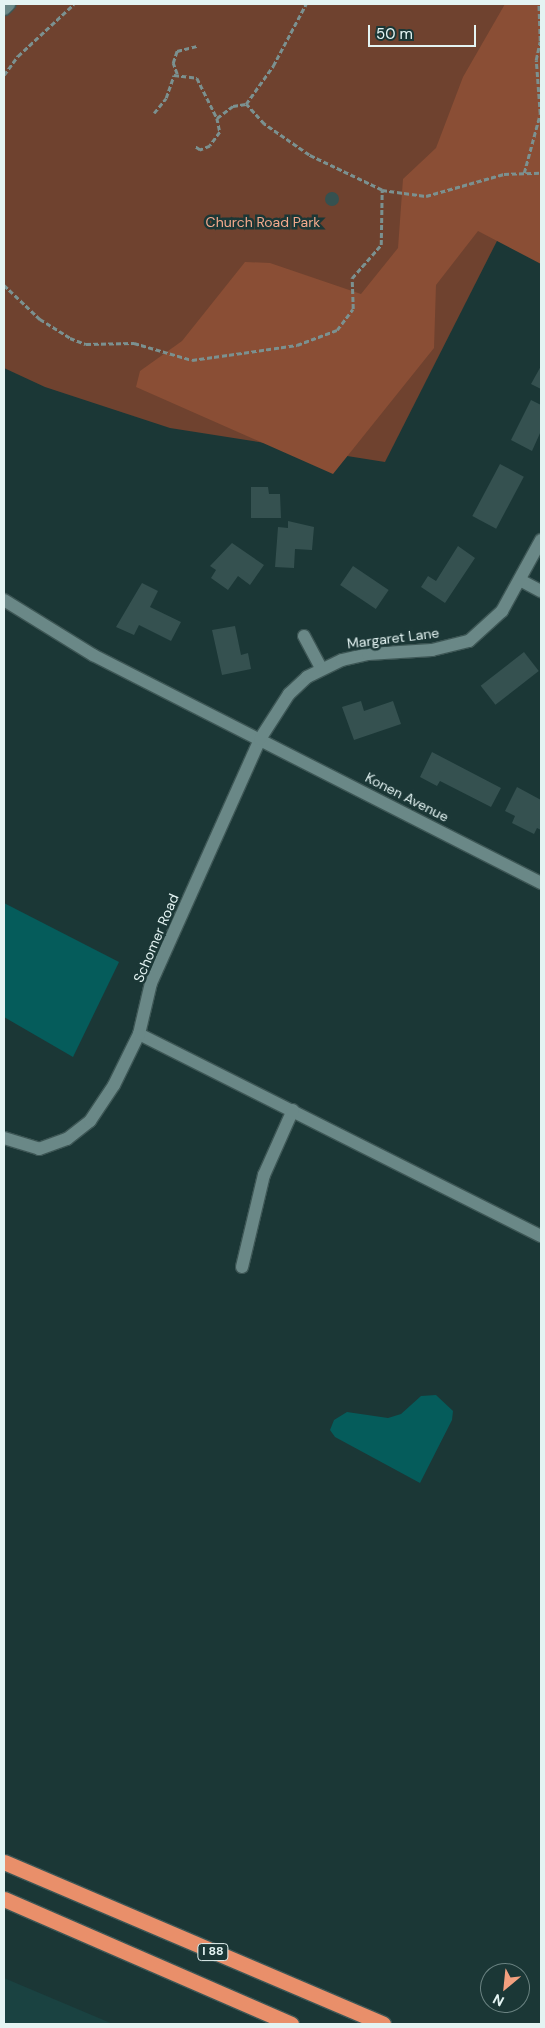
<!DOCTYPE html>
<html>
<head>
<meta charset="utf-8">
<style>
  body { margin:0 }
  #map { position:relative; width:545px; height:2028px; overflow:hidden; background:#1b3736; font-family:"DM Sans",sans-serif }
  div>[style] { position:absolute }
  .built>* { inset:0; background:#1a4241 }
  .green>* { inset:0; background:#6f422f }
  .forest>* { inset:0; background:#8a4e35 }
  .water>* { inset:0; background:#055c5b }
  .building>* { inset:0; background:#355150; transform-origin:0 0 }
  .round { border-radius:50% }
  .path>* { height:2.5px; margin-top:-1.25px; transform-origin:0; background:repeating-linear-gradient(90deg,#7b9190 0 5px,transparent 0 7.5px) }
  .roads { filter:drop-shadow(1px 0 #3d5655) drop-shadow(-1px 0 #3d5655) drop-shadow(0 1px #3d5655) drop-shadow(0 -1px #3d5655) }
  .minor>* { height:12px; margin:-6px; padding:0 6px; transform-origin:6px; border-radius:6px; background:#6a8887 }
  .tertiary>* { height:14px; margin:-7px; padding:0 7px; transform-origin:7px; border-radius:7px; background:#6a8887 }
  .motorway>* { height:15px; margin:-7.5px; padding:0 7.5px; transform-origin:7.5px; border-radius:7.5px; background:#e98f6a }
  span { translate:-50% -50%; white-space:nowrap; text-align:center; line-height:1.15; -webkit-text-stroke:5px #1b3736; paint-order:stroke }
  .shield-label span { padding:1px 4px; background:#1b3736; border:1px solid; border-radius:4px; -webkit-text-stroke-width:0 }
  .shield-label { font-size:12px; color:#e4f4f3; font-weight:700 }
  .park-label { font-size:14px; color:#f4aa8d }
  .street-label { font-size:14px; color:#e4f4f3 }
  .frame { position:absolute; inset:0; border:5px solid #e4f4f3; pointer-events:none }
  .north { position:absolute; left:480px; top:1963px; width:50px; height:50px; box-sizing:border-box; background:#1b3736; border:1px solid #6b8382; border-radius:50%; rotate:208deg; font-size:14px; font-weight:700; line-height:20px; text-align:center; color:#e4f4f3 }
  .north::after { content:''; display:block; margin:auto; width:18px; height:22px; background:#f2a07f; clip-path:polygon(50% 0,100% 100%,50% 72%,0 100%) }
  .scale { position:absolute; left:368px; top:25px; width:108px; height:22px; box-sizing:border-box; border:2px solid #e4f4f3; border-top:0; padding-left:6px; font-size:15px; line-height:18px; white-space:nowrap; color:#e4f4f3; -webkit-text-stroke:4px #1b3736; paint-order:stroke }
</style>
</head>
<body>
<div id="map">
  <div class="built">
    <i style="clip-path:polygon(4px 1978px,113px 2024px,4px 2024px)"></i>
  </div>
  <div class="green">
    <i style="clip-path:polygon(8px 4px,541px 4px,541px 154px,385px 462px,170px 428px,45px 387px,4px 368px,4px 8px)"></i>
  </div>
  <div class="forest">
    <i style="clip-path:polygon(505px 4px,541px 4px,541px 264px,478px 231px,436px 285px,434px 348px,333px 474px,136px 387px,140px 371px,182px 341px,245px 262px,270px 263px,361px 294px,398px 248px,403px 179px,436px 148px,463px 77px)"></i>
  </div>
  <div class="water">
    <i style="clip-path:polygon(4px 903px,119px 962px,73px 1057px,4px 1017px)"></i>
    <i style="clip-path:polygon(436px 1395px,453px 1411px,452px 1420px,420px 1483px,335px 1437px,330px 1430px,334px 1420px,347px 1412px,388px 1418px,401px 1414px,421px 1396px)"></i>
  </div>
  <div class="building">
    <i class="round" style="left:325px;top:192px;width:14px;height:14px"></i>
    <i style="clip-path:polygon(541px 366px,541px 389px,531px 384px)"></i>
    <i style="clip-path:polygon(531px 400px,541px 405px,541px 431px,532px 451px,511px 440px)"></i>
    <i style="left:500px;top:464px;width:27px;height:59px;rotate:28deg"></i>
    <i style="clip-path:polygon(251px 487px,268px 487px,269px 494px,280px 494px,281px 518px,251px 518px)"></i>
    <i style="clip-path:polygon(288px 521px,314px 527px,312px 550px,295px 549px,294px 568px,275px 567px,278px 527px,288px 528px)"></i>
    <i style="clip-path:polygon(232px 543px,264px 565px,250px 585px,238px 576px,228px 590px,211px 578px,216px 570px,210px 566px)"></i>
    <i style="clip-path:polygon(458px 546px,475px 558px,445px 603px,421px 587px,428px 576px,436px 581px)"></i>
    <i style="left:353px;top:566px;width:43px;height:23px;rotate:34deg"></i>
    <i style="clip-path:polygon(142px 583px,158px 591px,150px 607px,181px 622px,171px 641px,139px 625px,134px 635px,116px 627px)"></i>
    <i style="clip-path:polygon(235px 626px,241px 655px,248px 653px,251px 669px,222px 675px,212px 630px)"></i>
    <i style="left:524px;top:652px;width:24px;height:55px;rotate:52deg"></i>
    <i style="clip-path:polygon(361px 701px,364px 711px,393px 701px,401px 724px,354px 740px,342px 707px)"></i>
    <i style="clip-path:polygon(432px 752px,501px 788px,491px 807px,440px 781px,437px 786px,420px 777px)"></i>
    <i style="clip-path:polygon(517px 787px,541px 800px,541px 830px,537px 828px,534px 834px,512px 823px,515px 816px,505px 811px)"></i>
  </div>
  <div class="path">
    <i style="left:177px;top:74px;width:12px;rotate:-110deg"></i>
    <i style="left:173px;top:63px;width:13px;rotate:-72deg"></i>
    <i style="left:177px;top:51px;width:21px;rotate:-14deg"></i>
    <i style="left:4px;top:75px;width:24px;rotate:-54deg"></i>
    <i style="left:18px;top:56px;width:76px;rotate:-42.9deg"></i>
    <i style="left:154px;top:113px;width:19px;rotate:-51deg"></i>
    <i style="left:166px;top:98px;width:24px;rotate:-71deg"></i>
    <i style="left:174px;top:75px;width:23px;rotate:7deg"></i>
    <i style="left:197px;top:78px;width:45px;rotate:63.4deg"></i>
    <i style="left:217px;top:118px;width:14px;rotate:78deg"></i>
    <i style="left:220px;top:132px;width:17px;rotate:126deg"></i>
    <i style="left:210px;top:146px;width:11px;rotate:158deg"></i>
    <i style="left:200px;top:150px;width:7px;rotate:-146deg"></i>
    <i style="left:217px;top:118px;width:20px;rotate:-37deg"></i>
    <i style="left:233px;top:106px;width:13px;rotate:-9deg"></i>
    <i style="left:246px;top:104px;width:47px;rotate:-54.6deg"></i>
    <i style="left:273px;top:66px;width:70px;rotate:-62deg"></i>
    <i style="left:524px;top:173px;width:61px;rotate:-74.8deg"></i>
    <i style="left:540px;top:114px;width:54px;rotate:-94.2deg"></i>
    <i style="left:536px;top:60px;width:19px;rotate:-78deg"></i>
    <i style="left:540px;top:41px;width:37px;rotate:-92deg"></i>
    <i style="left:382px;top:190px;width:44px;rotate:7.8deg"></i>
    <i style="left:426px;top:196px;width:81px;rotate:-15.8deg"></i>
    <i style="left:504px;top:174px;width:37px;rotate:-2deg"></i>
    <i style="left:4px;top:285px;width:50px;rotate:43.4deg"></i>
    <i style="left:40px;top:319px;width:36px;rotate:32deg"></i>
    <i style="left:70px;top:338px;width:17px;rotate:21deg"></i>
    <i style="left:86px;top:344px;width:48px;rotate:-1.2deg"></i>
    <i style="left:134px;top:343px;width:60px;rotate:16.3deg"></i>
    <i style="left:192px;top:360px;width:106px;rotate:-8.1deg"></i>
    <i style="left:297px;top:345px;width:43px;rotate:-20.6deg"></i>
    <i style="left:337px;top:330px;width:26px;rotate:-53deg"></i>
    <i style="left:353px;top:309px;width:31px;rotate:-92deg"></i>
    <i style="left:352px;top:278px;width:44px;rotate:-48.7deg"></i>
    <i style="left:381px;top:245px;width:55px;rotate:-89deg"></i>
    <i style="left:382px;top:190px;width:81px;rotate:-154.4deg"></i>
    <i style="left:309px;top:155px;width:55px;rotate:-145.4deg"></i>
    <i style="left:264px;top:124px;width:27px;rotate:-132deg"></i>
  </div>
  <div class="roads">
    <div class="minor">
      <i style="left:520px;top:580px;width:24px;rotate:28deg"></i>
      <i style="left:4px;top:600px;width:105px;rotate:31.7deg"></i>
      <i style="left:93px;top:655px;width:503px;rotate:26.97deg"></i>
      <i style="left:304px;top:636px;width:36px;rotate:62deg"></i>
      <i style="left:139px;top:1034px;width:450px;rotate:26.7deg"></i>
      <i style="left:4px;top:1138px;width:37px;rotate:17deg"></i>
      <i style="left:39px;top:1149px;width:30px;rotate:-20deg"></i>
      <i style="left:67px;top:1139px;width:29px;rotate:-38deg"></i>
      <i style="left:90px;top:1121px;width:43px;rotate:-56.3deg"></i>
      <i style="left:114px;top:1085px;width:57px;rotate:-63.9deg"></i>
      <i style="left:139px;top:1034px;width:52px;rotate:-76.8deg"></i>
      <i style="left:151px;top:983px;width:267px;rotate:-65.9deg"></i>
      <i style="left:260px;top:739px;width:54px;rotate:-57.2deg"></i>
      <i style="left:289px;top:694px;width:25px;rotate:-43deg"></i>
      <i style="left:307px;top:677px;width:39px;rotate:-26deg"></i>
      <i style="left:342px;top:660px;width:27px;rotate:-13deg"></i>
      <i style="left:368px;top:654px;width:64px;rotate:-3.6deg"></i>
      <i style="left:432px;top:650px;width:38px;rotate:-14deg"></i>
      <i style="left:469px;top:641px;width:45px;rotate:-42.3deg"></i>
      <i style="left:502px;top:611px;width:81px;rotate:-61.2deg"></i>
      <i style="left:242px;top:1267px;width:95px;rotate:-76.6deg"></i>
      <i style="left:264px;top:1175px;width:71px;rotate:-66deg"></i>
    </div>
    <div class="tertiary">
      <i style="left:4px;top:8px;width:6px;rotate:-45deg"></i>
    </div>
    <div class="motorway">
      <i style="left:4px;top:1862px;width:412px;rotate:23.1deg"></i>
      <i style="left:4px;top:1899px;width:313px;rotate:23.5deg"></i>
    </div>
  </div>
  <div class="shield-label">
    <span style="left:213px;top:1952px">I 88</span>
  </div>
  <div class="park-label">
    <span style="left:263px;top:222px">Church Road Park</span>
  </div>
  <div class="street-label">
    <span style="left:393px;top:638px;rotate:-7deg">Margaret Lane</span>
    <span style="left:407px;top:797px;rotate:27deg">Konen Avenue</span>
    <span style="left:156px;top:938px;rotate:-67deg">Schomer Road</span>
  </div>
  <div class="frame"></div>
  <div class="north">N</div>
  <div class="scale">50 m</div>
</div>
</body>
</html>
